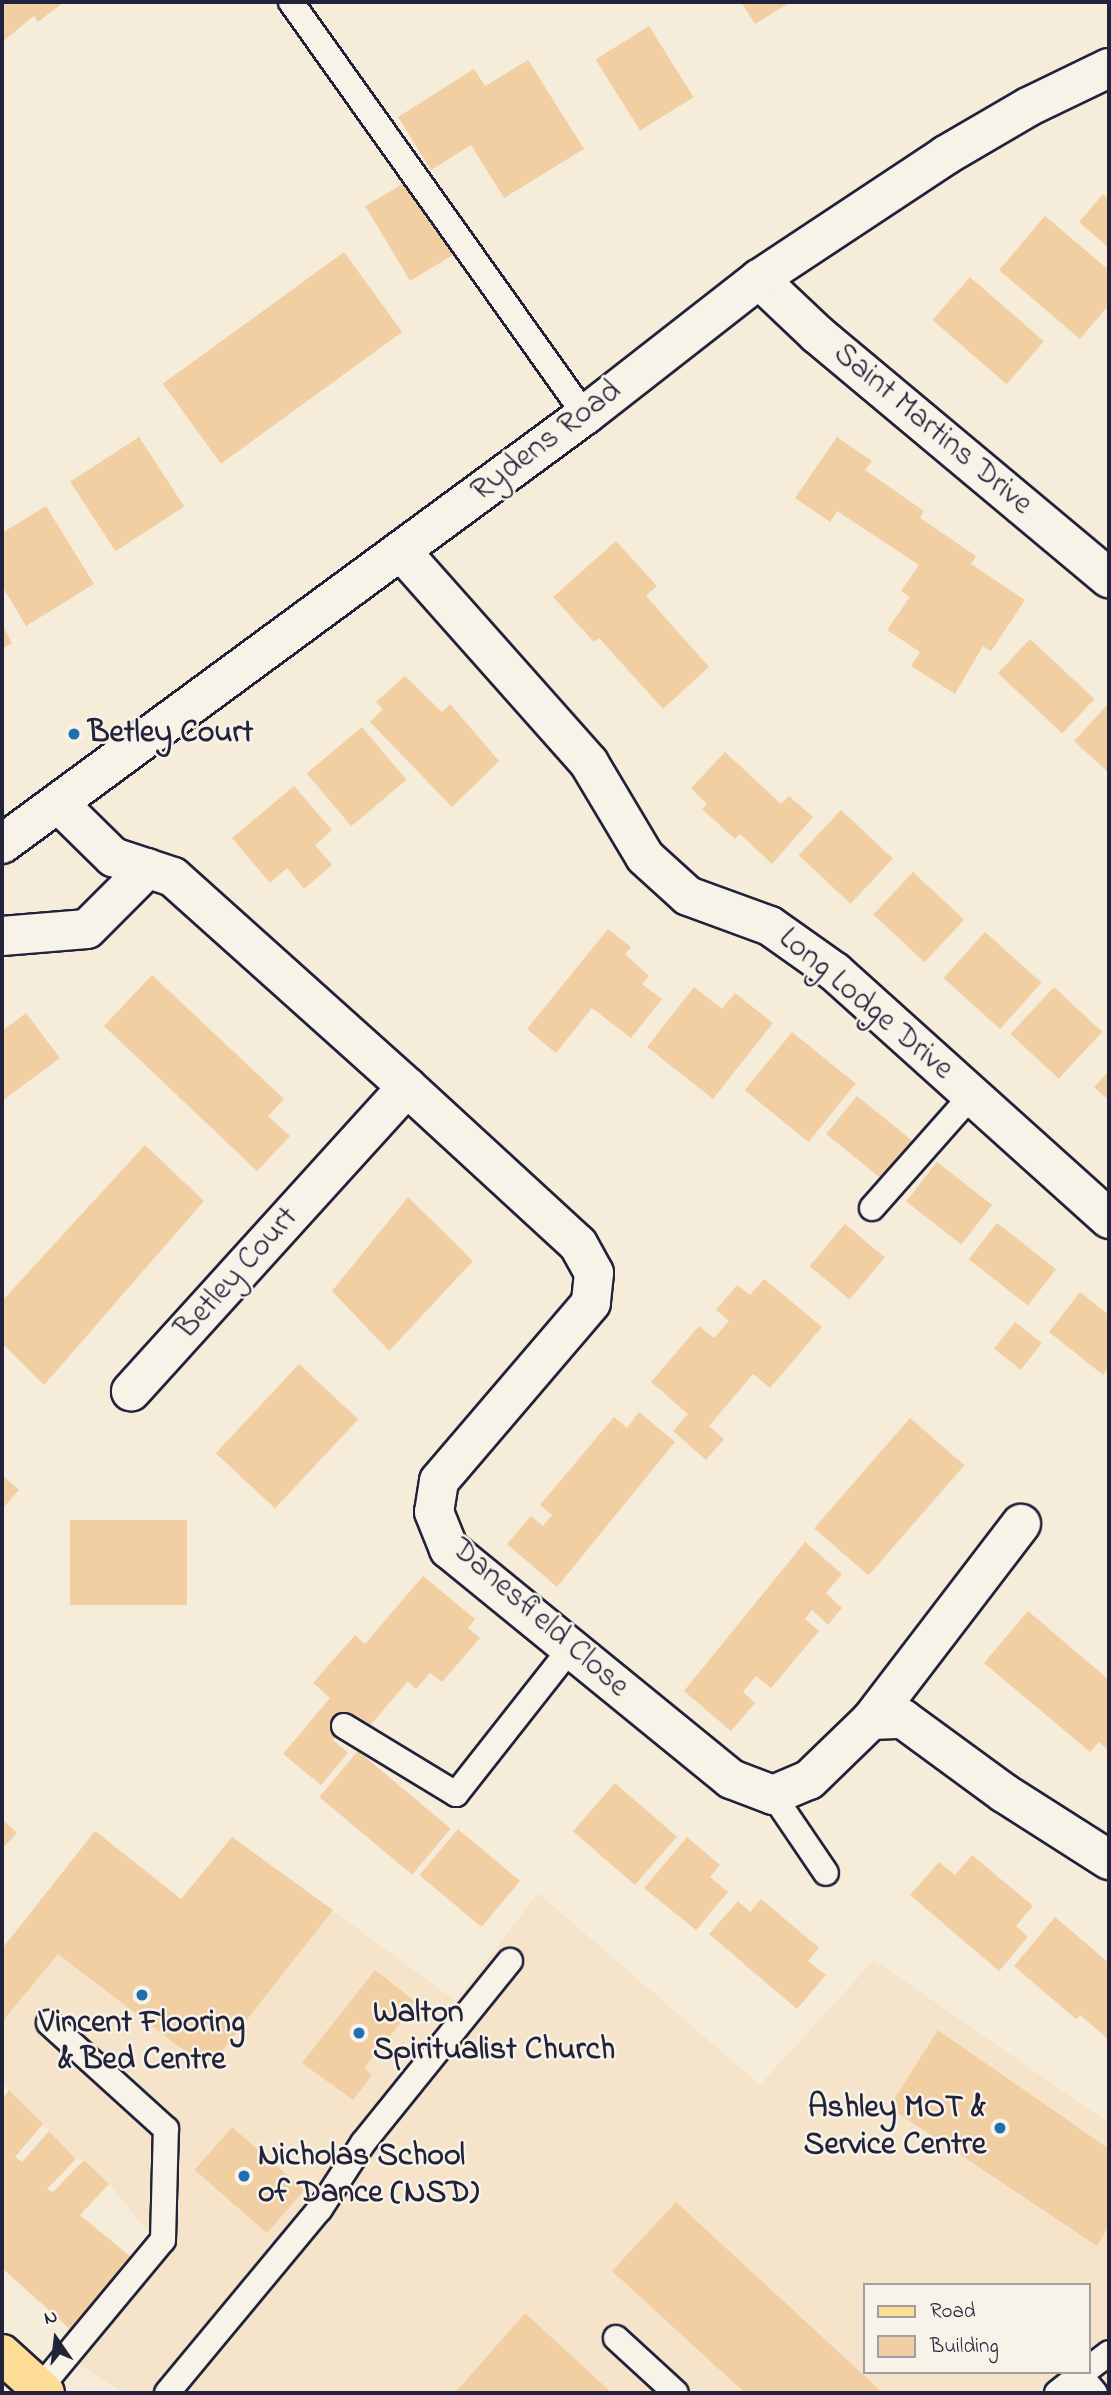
<!DOCTYPE html>
<html>
<head>
<meta charset="utf-8">
<style>
  body { margin:0 }
  #map { position:relative; width:1111px; height:2395px; overflow:hidden; background:#f6ecda; font-family:"Indie Flower",sans-serif }
  div>[style] { position:absolute }
  .built>* { inset:0; background:#f5e3ca }
  .building>* { inset:0; background:#f2cfa3; transform-origin:0 0 }
  .roads { filter:drop-shadow(2px 0 #22223b) drop-shadow(-2px 0 #22223b) drop-shadow(0 2px #22223b) drop-shadow(0 -2px #22223b) }
  .lane>* { height:24px; margin:-12px; padding:0 12px; transform-origin:12px; border-radius:12px; background:#f7f3e8 }
  .street>* { height:38px; margin:-19px; padding:0 19px; transform-origin:19px; border-radius:19px; background:#f7f3e8 }
  .secondary>* { height:38px; margin:-19px; padding:0 19px; transform-origin:19px; border-radius:19px; background:#f7f3e8 }
  .primary>* { height:38px; margin:-19px; padding:0 19px; transform-origin:19px; border-radius:19px; background:#fedd96 }
  .dots>* { width:19px; height:19px; translate:-50% -50%; box-sizing:border-box; border:4px solid #f7f3e8; border-radius:50% }
  span { translate:-50% -50%; white-space:nowrap; text-align:center; line-height:1.15; -webkit-text-stroke:5px #f7f3e8; paint-order:stroke }
  .street-label { font-size:32px; color:#22223b }
  .poi-label { font-size:32px; color:#22223b; font-weight:700 }
  .left { translate:0 -50%; text-align:left }
  .right { translate:-100% -50%; text-align:right }
  .frame { position:absolute; inset:0; border:4px solid #22223b; pointer-events:none }
  .legend { position:absolute; left:863px; top:2283px; width:228px; height:91px; box-sizing:border-box; background:#f7f3e8; border:2px solid #a29fa3; margin:0; padding:9px 12px; list-style:none; font-size:21px; color:#22223b }
  .legend li { display:flex; align-items:center; gap:14px; height:35px }
  .legend b { width:35px; border:2px solid #a29fa3 }
  .north { position:absolute; left:21px; top:2304px; width:70px; height:70px; -webkit-text-stroke:5px #f7f3e8; paint-order:stroke; rotate:346deg; font-size:19px; font-weight:700; line-height:28px; text-align:center; color:#22223b }
  .north::after { content:''; display:block; margin:auto; width:24px; height:32px; background:#22223b; clip-path:polygon(50% 0,100% 100%,50% 72%,0 100%) }
</style>
</head>
<body>
<div id="map">
  <div class="built">
    <i style="clip-path:polygon(evenodd,95px 1831px,181px 1899px,232px 1837px,456px 2001px,538px 1893px,760px 2085px,874px 1960px,1109px 2123px,1109px 2393px,123px 2393px,57px 2349px,150px 2234px,109px 2184px,84px 2160px,76px 2159px,2px 2082px,2px 1949px,95px 1831px,864px 2285px,1088px 2285px,1088px 2372px,864px 2372px,864px 2285px)"></i>
  </div>
  <div class="building">
    <i style="clip-path:polygon(2px 2px,64px 2px,38px 22px,34px 16px,2px 42px)"></i>
    <i style="clip-path:polygon(741px 2px,791px 2px,755px 24px)"></i>
    <i style="left:649px;top:26px;width:84px;height:63px;rotate:58deg"></i>
    <i style="clip-path:polygon(528px 60px,584px 149px,504px 198px,471px 145px,431px 170px,398px 117px,474px 69px,485px 86px)"></i>
    <i style="left:409px;top:180px;width:87px;height:51px;rotate:59deg"></i>
    <i style="clip-path:polygon(1103px 194px,1109px 199px,1109px 248px,1079px 222px)"></i>
    <i style="clip-path:polygon(1045px 216px,1109px 270px,1109px 305px,1080px 339px,999px 270px)"></i>
    <i style="left:344px;top:252px;width:99px;height:224px;rotate:54deg"></i>
    <i style="left:970px;top:277px;width:98px;height:57px;rotate:41deg"></i>
    <i style="left:139px;top:437px;width:83px;height:82px;rotate:57deg"></i>
    <i style="clip-path:polygon(837px 437px,872px 461px,865px 470px,924px 511px,920px 518px,976px 556px,971px 564px,1025px 600px,991px 651px,983px 646px,955px 694px,911px 666px,920px 652px,887px 630px,910px 597px,901px 591px,919px 565px,837px 511px,830px 522px,795px 498px)"></i>
    <i style="clip-path:polygon(46px 506px,94px 584px,26px 626px,2px 586px,2px 533px)"></i>
    <i style="clip-path:polygon(616px 541px,657px 586px,646px 596px,709px 667px,663px 709px,599px 638px,594px 642px,553px 597px)"></i>
    <i style="clip-path:polygon(2px 624px,12px 643px,2px 649px)"></i>
    <i style="left:1030px;top:639px;width:88px;height:47px;rotate:43deg"></i>
    <i style="clip-path:polygon(405px 676px,442px 712px,450px 704px,499px 761px,452px 807px,370px 722px,383px 709px,376px 702px)"></i>
    <i style="clip-path:polygon(1107px 705px,1109px 706px,1109px 773px,1074px 741px)"></i>
    <i style="left:362px;top:727px;width:69px;height:72px;rotate:50deg"></i>
    <i style="clip-path:polygon(725px 752px,781px 804px,789px 796px,813px 817px,772px 864px,740px 834px,735px 839px,702px 809px,707px 804px,691px 788px)"></i>
    <i style="clip-path:polygon(294px 786px,332px 830px,315px 845px,332px 865px,304px 889px,287px 868px,270px 883px,232px 838px)"></i>
    <i style="left:841px;top:810px;width:71px;height:62px;rotate:43deg"></i>
    <i style="left:913px;top:872px;width:70px;height:58px;rotate:43deg"></i>
    <i style="clip-path:polygon(608px 929px,631px 947px,625px 954px,649px 976px,642px 984px,662px 999px,631px 1038px,592px 1008px,556px 1053px,527px 1029px)"></i>
    <i style="left:985px;top:932px;width:76px;height:62px;rotate:42deg"></i>
    <i style="clip-path:polygon(152px 975px,284px 1099px,268px 1116px,290px 1136px,257px 1171px,104px 1026px)"></i>
    <i style="clip-path:polygon(694px 987px,722px 1009px,735px 993px,773px 1023px,713px 1099px,647px 1047px)"></i>
    <i style="left:1054px;top:987px;width:66px;height:64px;rotate:43deg"></i>
    <i style="clip-path:polygon(26px 1013px,60px 1058px,2px 1101px,2px 1031px)"></i>
    <i style="left:792px;top:1032px;width:82px;height:75px;rotate:39deg"></i>
    <i style="clip-path:polygon(1109px 1071px,1109px 1101px,1094px 1087px)"></i>
    <i style="left:857px;top:1096px;width:75px;height:49px;rotate:39deg"></i>
    <i style="clip-path:polygon(145px 1145px,204px 1201px,44px 1385px,2px 1343px,2px 1301px)"></i>
    <i style="left:937px;top:1162px;width:70px;height:50px;rotate:38deg"></i>
    <i style="clip-path:polygon(408px 1197px,473px 1261px,389px 1351px,332px 1291px)"></i>
    <i style="left:997px;top:1223px;width:75px;height:46px;rotate:38deg"></i>
    <i style="left:845px;top:1224px;width:52px;height:55px;rotate:40deg"></i>
    <i style="clip-path:polygon(764px 1279px,822px 1327px,770px 1388px,753px 1374px,709px 1426px,724px 1439px,706px 1460px,673px 1431px,688px 1414px,651px 1382px,699px 1326px,714px 1338px,729px 1321px,716px 1310px,737px 1285px,750px 1295px)"></i>
    <i style="clip-path:polygon(1080px 1292px,1109px 1315px,1109px 1367px,1103px 1375px,1049px 1332px)"></i>
    <i style="left:1015px;top:1322px;width:34px;height:34px;rotate:38deg"></i>
    <i style="left:299px;top:1364px;width:81px;height:122px;rotate:43deg"></i>
    <i style="clip-path:polygon(639px 1412px,675px 1442px,557px 1587px,507px 1544px,531px 1516px,543px 1526px,552px 1515px,540px 1505px,614px 1417px,627px 1428px)"></i>
    <i style="left:910px;top:1418px;width:72px;height:146px;rotate:41deg"></i>
    <i style="clip-path:polygon(2px 1475px,19px 1490px,2px 1509px)"></i>
    <i style="left:70px;top:1520px;width:117px;height:85px"></i>
    <i style="clip-path:polygon(805px 1542px,842px 1574px,826px 1593px,842px 1608px,828px 1625px,812px 1610px,805px 1619px,819px 1631px,771px 1688px,756px 1676px,743px 1692px,755px 1703px,731px 1731px,684px 1691px)"></i>
    <i style="clip-path:polygon(423px 1576px,475px 1619px,468px 1628px,480px 1638px,442px 1682px,430px 1673px,416px 1689px,408px 1681px,367px 1729px,344px 1726px,333px 1740px,348px 1753px,321px 1785px,283px 1754px,330px 1698px,313px 1683px,355px 1635px,365px 1644px)"></i>
    <i style="clip-path:polygon(1028px 1611px,1109px 1680px,1109px 1751px,1099px 1742px,1090px 1752px,984px 1663px)"></i>
    <i style="left:358px;top:1751px;width:121px;height:60px;rotate:40deg"></i>
    <i style="left:615px;top:1783px;width:82px;height:64px;rotate:41deg"></i>
    <i style="clip-path:polygon(2px 1819px,17px 1833px,2px 1849px)"></i>
    <i style="left:458px;top:1829px;width:81px;height:60px;rotate:40deg"></i>
    <i style="clip-path:polygon(95px 1831px,181px 1899px,232px 1837px,333px 1910px,208px 2069px,58px 1954px,2px 2022px,2px 1949px)"></i>
    <i style="clip-path:polygon(687px 1837px,720px 1865px,710px 1877px,728px 1892px,696px 1930px,644px 1888px)"></i>
    <i style="clip-path:polygon(972px 1855px,1033px 1906px,1016px 1926px,1028px 1937px,999px 1971px,910px 1895px,939px 1862px,955px 1875px)"></i>
    <i style="clip-path:polygon(761px 1899px,819px 1948px,808px 1961px,826px 1975px,797px 2009px,709px 1934px,738px 1901px,750px 1912px)"></i>
    <i style="clip-path:polygon(1055px 1917px,1109px 1963px,1109px 2040px,1080px 2015px,1076px 2019px,1014px 1966px)"></i>
    <i style="clip-path:polygon(375px 1970px,417px 2003px,364px 2068px,372px 2075px,353px 2100px,302px 2063px)"></i>
    <i style="clip-path:polygon(938px 2030px,1109px 2149px,1109px 2225px,1097px 2246px,889px 2107px)"></i>
    <i style="clip-path:polygon(9px 2090px,43px 2124px,15px 2157px,22px 2162px,49px 2131px,76px 2159px,47px 2189px,53px 2192px,84px 2160px,109px 2184px,80px 2215px,131px 2257px,72px 2331px,2px 2268px,2px 2100px)"></i>
    <i style="left:232px;top:2127px;width:96px;height:57px;rotate:41deg"></i>
    <i style="clip-path:polygon(676px 2202px,883px 2393px,745px 2393px,612px 2271px)"></i>
    <i style="clip-path:polygon(525px 2313px,612px 2393px,455px 2393px)"></i>
  </div>
  <div class="roads">
    <div class="lane">
      <i style="left:291px;top:2px;width:507px;rotate:54.55deg"></i>
      <i style="left:872px;top:1208px;width:151px;rotate:-48.5deg"></i>
      <i style="left:344px;top:1726px;width:131px;rotate:31.3deg"></i>
      <i style="left:456px;top:1794px;width:186px;rotate:-51.8deg"></i>
      <i style="left:773px;top:1795px;width:94px;rotate:55.8deg"></i>
      <i style="left:616px;top:2338px;width:81px;rotate:42.5deg"></i>
      <i style="left:1088px;top:2369px;width:26px;rotate:-37deg"></i>
      <i style="left:1080px;top:2375px;width:23px;rotate:50deg"></i>
      <i style="left:40px;top:2388px;width:192px;rotate:-50.3deg"></i>
      <i style="left:163px;top:2240px;width:111px;rotate:-88.5deg"></i>
      <i style="left:166px;top:2129px;width:158px;rotate:-137.8deg"></i>
      <i style="left:167px;top:2393px;width:239px;rotate:-50.3deg"></i>
      <i style="left:320px;top:2209px;width:79px;rotate:-56.9deg"></i>
      <i style="left:363px;top:2143px;width:234px;rotate:-51.1deg"></i>
      <i style="left:1057px;top:2393px;width:34px;rotate:-38deg"></i>
    </div>
    <div class="street">
      <i style="left:759px;top:279px;width:80px;rotate:43.5deg"></i>
      <i style="left:817px;top:334px;width:381px;rotate:39.9deg"></i>
      <i style="left:401px;top:551px;width:283px;rotate:48.4deg"></i>
      <i style="left:589px;top:763px;width:109px;rotate:59.2deg"></i>
      <i style="left:645px;top:857px;width:58px;rotate:42.2deg"></i>
      <i style="left:688px;top:896px;width:87px;rotate:20.1deg"></i>
      <i style="left:770px;top:926px;width:80px;rotate:35.3deg"></i>
      <i style="left:835px;top:972px;width:369px;rotate:42deg"></i>
      <i style="left:59px;top:804px;width:76px;rotate:44.5deg"></i>
      <i style="left:113px;top:857px;width:63px;rotate:18.4deg"></i>
      <i style="left:173px;top:877px;width:314px;rotate:41.9deg"></i>
      <i style="left:407px;top:1087px;width:411px;rotate:132.2deg"></i>
      <i style="left:2px;top:936px;width:85px;rotate:-4.7deg"></i>
      <i style="left:87px;top:929px;width:86px;rotate:-45deg"></i>
      <i style="left:407px;top:1087px;width:232px;rotate:42.6deg"></i>
      <i style="left:578px;top:1244px;width:33px;rotate:61deg"></i>
      <i style="left:594px;top:1273px;width:30px;rotate:96deg"></i>
      <i style="left:591px;top:1303px;width:234px;rotate:130.5deg"></i>
      <i style="left:439px;top:1481px;width:31px;rotate:99deg"></i>
      <i style="left:434px;top:1512px;width:40px;rotate:68deg"></i>
      <i style="left:449px;top:1549px;width:364px;rotate:39.2deg"></i>
      <i style="left:731px;top:1779px;width:45px;rotate:20.9deg"></i>
      <i style="left:773px;top:1795px;width:39px;rotate:-23deg"></i>
      <i style="left:809px;top:1780px;width:86px;rotate:-44.1deg"></i>
      <i style="left:871px;top:1720px;width:32px;rotate:-2deg"></i>
      <i style="left:903px;top:1719px;width:125px;rotate:36.2deg"></i>
      <i style="left:1004px;top:1793px;width:125px;rotate:32.5deg"></i>
      <i style="left:871px;top:1720px;width:247px;rotate:-52.6deg"></i>
    </div>
    <div class="secondary">
      <i style="left:2px;top:844px;width:724px;rotate:-36.35deg"></i>
      <i style="left:585px;top:415px;width:221px;rotate:-38deg"></i>
      <i style="left:759px;top:279px;width:224px;rotate:-33.5deg"></i>
      <i style="left:946px;top:155px;width:95px;rotate:-30.3deg"></i>
      <i style="left:1028px;top:107px;width:90px;rotate:-25.7deg"></i>
    </div>
    <div class="primary">
      <i style="left:2px;top:2354px;width:58px;rotate:42.2deg"></i>
    </div>
  </div>
  <div class="dots">
    <i style="left:74px;top:734px;background:#1f6fb2"></i>
    <i style="left:142px;top:1995px;background:#1f6fb2"></i>
    <i style="left:359px;top:2033px;background:#1f6fb2"></i>
    <i style="left:1000px;top:2128px;background:#1f6fb2"></i>
    <i style="left:244px;top:2176px;background:#1f6fb2"></i>
  </div>
  <div class="street-label">
    <span style="left:932px;top:430px;rotate:40deg">Saint Martins Drive</span>
    <span style="left:547px;top:442px;rotate:-37deg">Rydens Road</span>
    <span style="left:865px;top:1005px;rotate:40deg">Long Lodge Drive</span>
    <span style="left:238px;top:1274px;rotate:-48deg">Betley Court</span>
    <span style="left:539px;top:1619px;rotate:41deg">Danesfield Close</span>
  </div>
  <div class="poi-label">
    <span class="left" style="left:88px;top:734px">Betley Court</span>
    <span class="left" style="left:373px;top:2033px">Walton<br>Spiritualist Church</span>
    <span style="left:142px;top:2043px">Vincent Flooring<br>&amp; Bed Centre</span>
    <span class="right" style="left:986px;top:2128px">Ashley MOT &amp;<br>Service Centre</span>
    <span class="left" style="left:258px;top:2176px">Nicholas School<br>of Dance (NSD)</span>
  </div>
  <div class="frame"></div>
  <ul class="legend">
  <li><b style="height:9px;background:#fedd96"></b>Road</li>
  <li><b style="height:19px;background:#f2cfa3"></b>Building</li>
  </ul>
  <div class="north">N</div>
</div>
</body>
</html>
